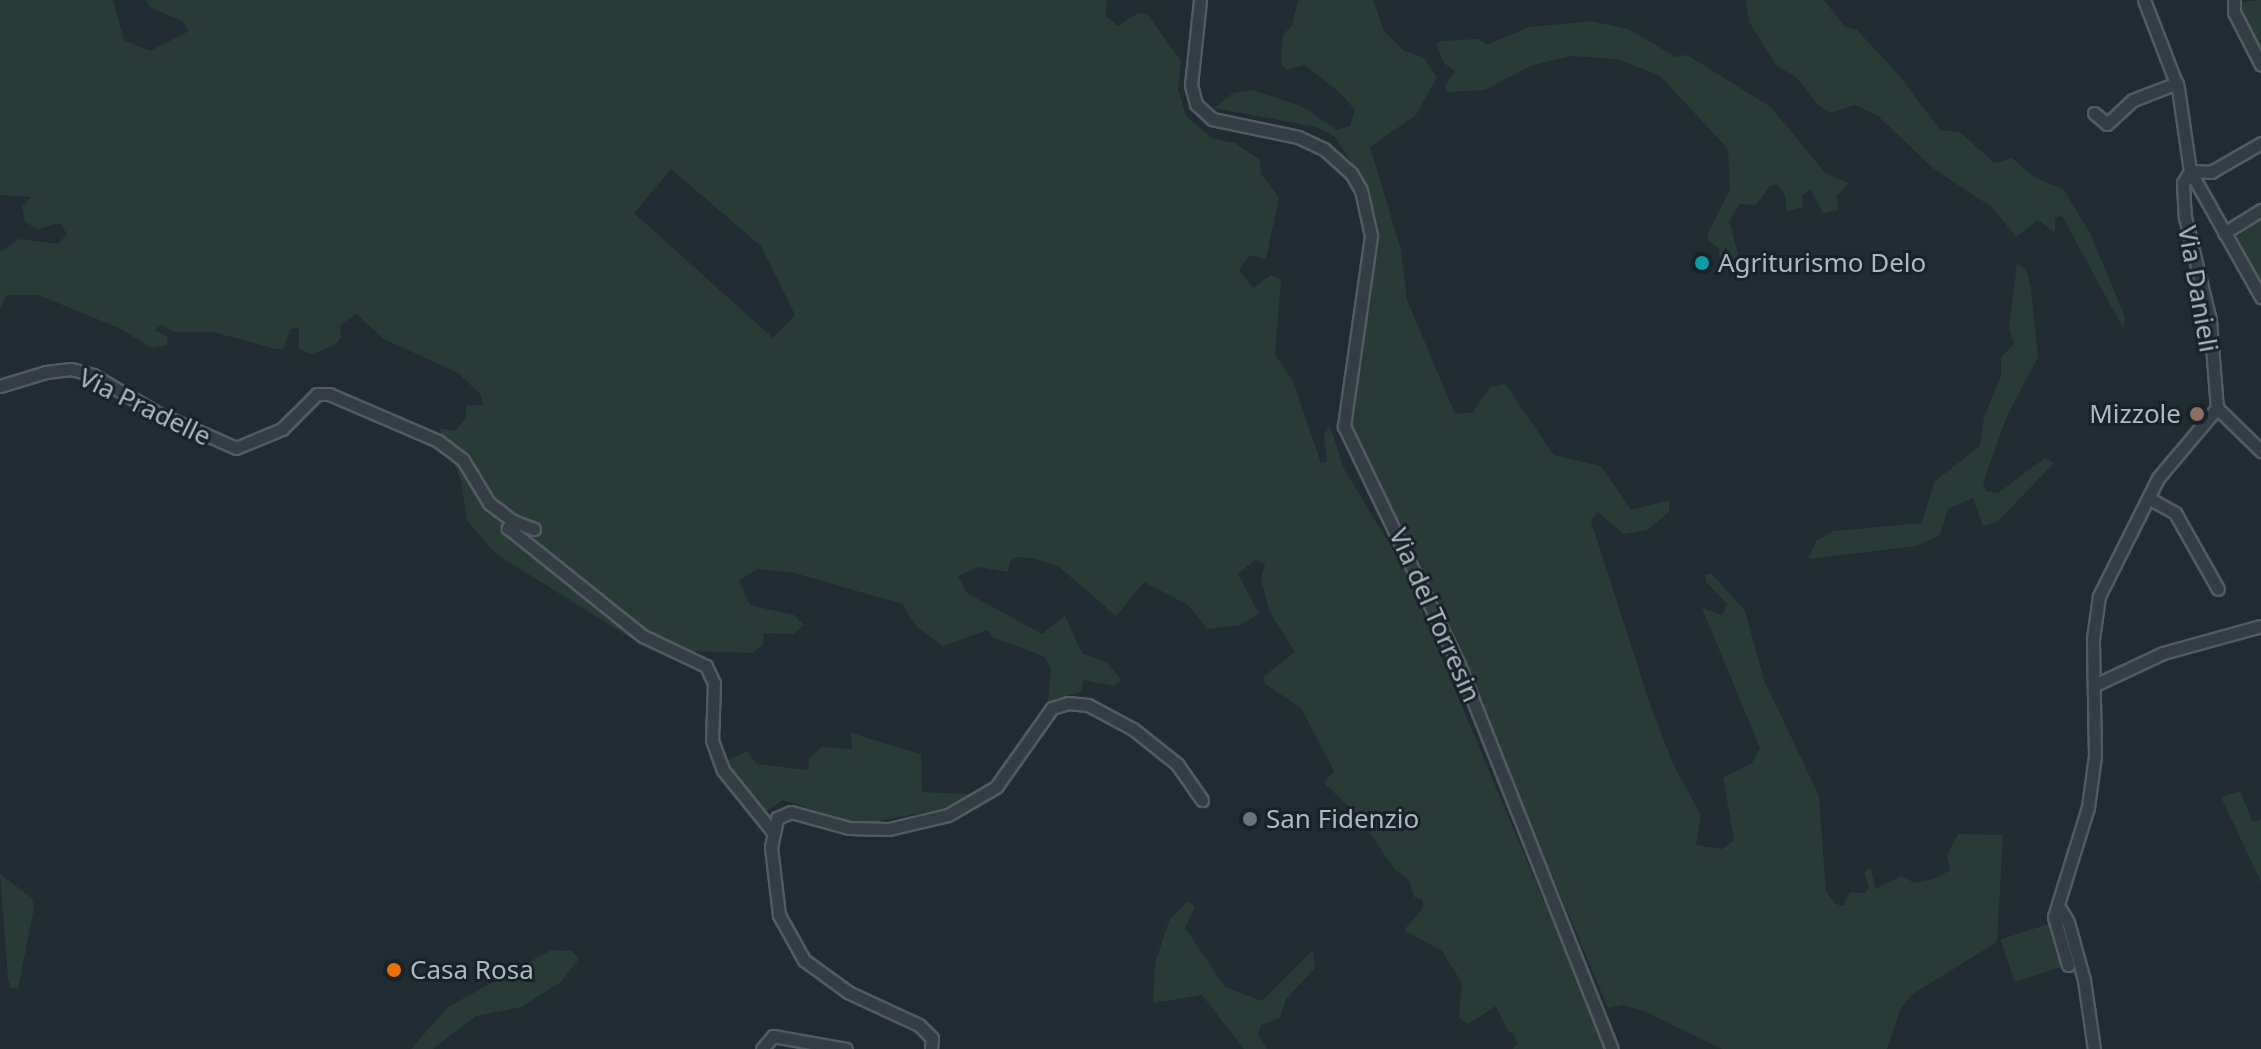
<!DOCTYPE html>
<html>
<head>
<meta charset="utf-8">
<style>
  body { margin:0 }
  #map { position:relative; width:2261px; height:1049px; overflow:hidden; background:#212b32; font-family:"Noto Sans",sans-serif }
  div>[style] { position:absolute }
  .green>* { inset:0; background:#283b37; transform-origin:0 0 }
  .roads { filter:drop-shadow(2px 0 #515b61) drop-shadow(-2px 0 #515b61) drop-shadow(0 2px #515b61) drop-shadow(0 -2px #515b61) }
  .minor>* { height:11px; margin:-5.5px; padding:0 5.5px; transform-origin:5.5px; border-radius:5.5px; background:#343d43 }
  .dots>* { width:22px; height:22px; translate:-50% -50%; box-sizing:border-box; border:4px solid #192228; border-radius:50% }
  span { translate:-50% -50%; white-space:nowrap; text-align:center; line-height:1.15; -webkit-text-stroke:6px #192228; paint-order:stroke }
  .poi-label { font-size:26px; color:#aeb8c0 }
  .left { translate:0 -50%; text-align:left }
  .right { translate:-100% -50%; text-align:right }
  .street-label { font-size:26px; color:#aeb8c0 }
</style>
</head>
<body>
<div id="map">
  <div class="green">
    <i style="clip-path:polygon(evenodd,0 0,113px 0,124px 40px,150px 51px,189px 31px,182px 21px,150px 7px,146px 0,1107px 0,1106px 16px,1118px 26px,1138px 13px,1147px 14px,1181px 61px,1178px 89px,1186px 116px,1213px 139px,1235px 143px,1260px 160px,1261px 174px,1279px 197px,1266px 259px,1250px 255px,1239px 270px,1253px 288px,1271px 275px,1281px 280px,1275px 355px,1293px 381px,1321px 463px,1327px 462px,1324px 435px,1330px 426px,1344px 469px,1403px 566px,1606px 1049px,1512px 1049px,1517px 1044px,1514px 1033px,1508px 1031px,1496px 1006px,1468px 1024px,1459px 1018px,1462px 983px,1442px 951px,1404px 930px,1423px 908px,1423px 900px,1414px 897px,1409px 880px,1395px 870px,1358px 815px,1324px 783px,1334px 771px,1301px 708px,1265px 684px,1263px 677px,1295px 652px,1270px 613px,1261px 579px,1265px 564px,1255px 560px,1238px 574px,1259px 614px,1240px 625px,1208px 629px,1188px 605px,1144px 582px,1116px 616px,1058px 566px,1036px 559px,1018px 557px,1010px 561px,1008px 572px,978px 567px,958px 576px,967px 593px,1042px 634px,1065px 616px,1082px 653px,1107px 663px,1122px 680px,1114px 686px,1083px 680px,1081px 692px,1048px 701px,1051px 668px,1043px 656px,992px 637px,987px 630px,943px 646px,917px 627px,902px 604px,794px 573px,757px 569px,739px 581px,750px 605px,794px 615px,804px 625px,793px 634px,764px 633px,763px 644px,753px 653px,650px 650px,496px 554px,467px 521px,461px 480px,439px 428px,455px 431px,465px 419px,467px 405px,483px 405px,481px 395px,458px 373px,384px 339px,356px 314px,340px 325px,341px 337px,335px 345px,312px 354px,299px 349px,299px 328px,291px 329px,283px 349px,276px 349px,213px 332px,175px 332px,161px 325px,155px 330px,168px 337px,167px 345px,152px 348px,119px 328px,38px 295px,7px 295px,0 308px,0 252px,20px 239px,58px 244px,67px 234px,60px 223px,38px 229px,25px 222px,22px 207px,31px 197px,0 195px,0 0,671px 169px,761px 246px,795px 315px,773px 338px,634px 213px,671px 169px)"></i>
    <i style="clip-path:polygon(1298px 0,1373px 0,1384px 31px,1404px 51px,1423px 57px,1437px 77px,1416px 115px,1370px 147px,1401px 250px,1407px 300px,1455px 414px,1473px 412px,1490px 387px,1505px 384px,1554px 455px,1601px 466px,1631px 510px,1669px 500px,1669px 512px,1647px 530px,1623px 534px,1598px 512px,1591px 521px,1650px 704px,1673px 764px,1701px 815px,1696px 845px,1722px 849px,1734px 840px,1723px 778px,1752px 763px,1760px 748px,1702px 608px,1722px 615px,1727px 604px,1706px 582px,1705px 574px,1712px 574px,1745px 611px,1764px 680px,1819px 796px,1826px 892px,1836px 904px,1843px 906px,1850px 892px,1865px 893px,1869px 887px,1864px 872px,1871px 868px,1875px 889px,1901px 876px,1915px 883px,1937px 878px,1950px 870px,1947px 855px,1958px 834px,2003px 835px,1997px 942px,1913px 994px,1901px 1008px,1887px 1049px,1722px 1049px,1646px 1012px,1624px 1005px,1608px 1008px,1416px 552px,1348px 434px,1368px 244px,1359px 174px,1335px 137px,1317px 127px,1214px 108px,1233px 93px,1253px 90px,1303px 107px,1337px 130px,1350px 126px,1355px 110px,1341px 94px,1305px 65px,1286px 70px,1281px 62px,1283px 34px,1292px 26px)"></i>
    <i style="clip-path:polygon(1746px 0,1824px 0,1845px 27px,1857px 30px,1898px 74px,1940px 130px,1960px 132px,1994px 163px,2012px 158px,2034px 177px,2064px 190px,2090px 233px,2125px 317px,2123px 328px,2062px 216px,2055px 218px,2055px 233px,2038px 220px,2016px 237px,1993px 208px,1934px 169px,1878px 116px,1855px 105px,1831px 113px,1819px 106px,1797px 78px,1776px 65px,1749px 22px)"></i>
    <i style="clip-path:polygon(2261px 0,2261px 53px,2239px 2px)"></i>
    <i style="clip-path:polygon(1591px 21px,1628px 29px,1676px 57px,1687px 55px,1771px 107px,1826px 174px,1849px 183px,1837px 196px,1838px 210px,1823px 213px,1810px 189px,1802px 196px,1803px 207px,1787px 211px,1785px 196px,1777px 184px,1770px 186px,1756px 205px,1740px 204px,1729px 221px,1740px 261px,1733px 267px,1721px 265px,1719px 249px,1708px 240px,1708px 233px,1730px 190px,1728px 149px,1659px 75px,1616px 59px,1571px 56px,1530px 66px,1485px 90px,1447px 92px,1445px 86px,1455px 71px,1444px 63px,1436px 45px,1440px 41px,1478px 39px,1487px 45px,1529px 27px)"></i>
    <i style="clip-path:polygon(2261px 221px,2261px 282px,2233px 239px)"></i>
    <i style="clip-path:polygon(2017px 264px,2026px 269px,2031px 288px,2038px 357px,2007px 416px,1983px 483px,1986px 491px,1998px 493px,2045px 458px,2054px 463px,1997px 522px,1983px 526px,1973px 498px,1948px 509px,1940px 535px,1916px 546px,1808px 559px,1816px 541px,1834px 531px,1922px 523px,1934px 482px,1980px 446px,1984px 417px,2001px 376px,2001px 357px,2014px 344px,2009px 329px)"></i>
    <i style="clip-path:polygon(851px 733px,921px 754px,922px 792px,971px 794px,942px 809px,858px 825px,783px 800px,763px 813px,737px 787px,725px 762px,747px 751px,757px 764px,808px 770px,809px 758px,822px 747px,852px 749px)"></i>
    <i style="clip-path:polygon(2240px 791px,2253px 822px,2261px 819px,2261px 882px,2221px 797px)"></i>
    <i style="clip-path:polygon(0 874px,32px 898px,34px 908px,18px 989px,10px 988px,8px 978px)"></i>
    <i style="clip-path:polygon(1187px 901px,1195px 907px,1185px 928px,1225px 987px,1262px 1001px,1313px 950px,1315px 968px,1286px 999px,1280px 1018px,1261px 1025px,1258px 1035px,1267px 1049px,1244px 1049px,1202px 995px,1153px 1003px,1155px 963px,1169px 921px)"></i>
    <i style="left:2051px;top:923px;width:45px;height:53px;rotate:72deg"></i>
    <i style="clip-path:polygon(551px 950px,571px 951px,579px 959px,561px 982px,521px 1007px,476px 1016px,433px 1049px,411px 1049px,448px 1007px)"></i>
  </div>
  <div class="roads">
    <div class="minor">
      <i style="left:1200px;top:0;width:85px;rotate:96deg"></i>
      <i style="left:1191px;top:85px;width:20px;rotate:75deg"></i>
      <i style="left:1196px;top:104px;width:22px;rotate:43deg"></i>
      <i style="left:1212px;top:119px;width:88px;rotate:11.8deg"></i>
      <i style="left:1298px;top:137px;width:29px;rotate:25deg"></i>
      <i style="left:1324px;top:149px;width:36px;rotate:42deg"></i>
      <i style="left:1351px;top:173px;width:20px;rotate:60deg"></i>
      <i style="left:1361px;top:190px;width:47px;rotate:77.7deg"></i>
      <i style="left:1371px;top:236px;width:192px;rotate:98.1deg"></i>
      <i style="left:1344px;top:426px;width:265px;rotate:64.3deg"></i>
      <i style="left:1459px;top:665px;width:413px;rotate:68.3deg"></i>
      <i style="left:2144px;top:0;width:94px;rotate:68.9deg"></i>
      <i style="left:2178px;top:88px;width:84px;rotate:81.8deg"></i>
      <i style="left:2190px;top:171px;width:145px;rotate:60.6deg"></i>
      <i style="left:2234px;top:0;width:12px;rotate:90deg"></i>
      <i style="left:2234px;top:12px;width:59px;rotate:63deg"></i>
      <i style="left:2094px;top:113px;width:17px;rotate:40deg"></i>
      <i style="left:2107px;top:124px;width:35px;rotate:-43deg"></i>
      <i style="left:2133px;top:100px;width:47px;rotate:-21.1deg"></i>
      <i style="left:2190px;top:171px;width:14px;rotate:120deg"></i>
      <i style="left:2183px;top:183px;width:34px;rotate:87deg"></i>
      <i style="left:2185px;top:217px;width:106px;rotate:76.4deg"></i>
      <i style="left:2210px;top:320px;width:88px;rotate:85.5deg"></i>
      <i style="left:2217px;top:408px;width:62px;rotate:44.3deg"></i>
      <i style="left:2190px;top:171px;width:21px;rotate:3deg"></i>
      <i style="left:2211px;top:172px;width:58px;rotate:-30.1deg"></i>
      <i style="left:2224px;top:233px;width:44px;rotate:-31.9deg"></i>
      <i style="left:0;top:386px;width:48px;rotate:-16.9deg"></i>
      <i style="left:46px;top:372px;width:25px;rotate:-7deg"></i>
      <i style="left:71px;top:369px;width:23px;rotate:15deg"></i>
      <i style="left:93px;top:375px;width:74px;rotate:30.7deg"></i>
      <i style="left:157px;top:413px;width:86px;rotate:23.9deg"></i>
      <i style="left:236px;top:448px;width:50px;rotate:-22.4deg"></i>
      <i style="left:282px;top:429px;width:49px;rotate:-45deg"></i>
      <i style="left:317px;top:394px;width:12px"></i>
      <i style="left:329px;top:394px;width:119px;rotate:23.3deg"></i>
      <i style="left:438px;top:441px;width:31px;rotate:37deg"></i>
      <i style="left:463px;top:460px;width:50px;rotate:58.8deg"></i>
      <i style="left:489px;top:503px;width:30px;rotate:37deg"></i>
      <i style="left:2150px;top:499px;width:29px;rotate:29deg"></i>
      <i style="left:2175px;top:513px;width:87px;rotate:60.5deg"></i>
      <i style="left:534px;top:529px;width:22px;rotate:-159deg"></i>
      <i style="left:513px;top:521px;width:9px;rotate:126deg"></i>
      <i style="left:508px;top:528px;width:173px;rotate:38.7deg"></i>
      <i style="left:643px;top:636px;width:70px;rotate:25.5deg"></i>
      <i style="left:706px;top:666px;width:19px;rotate:65deg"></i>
      <i style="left:714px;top:683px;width:57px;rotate:92deg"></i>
      <i style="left:712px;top:740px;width:32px;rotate:70deg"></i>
      <i style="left:723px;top:770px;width:78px;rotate:51.2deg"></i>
      <i style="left:2097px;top:684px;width:73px;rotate:-25.2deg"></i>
      <i style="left:2163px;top:653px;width:102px;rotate:-15.4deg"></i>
      <i style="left:2059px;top:907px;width:17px;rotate:59deg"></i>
      <i style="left:2068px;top:922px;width:60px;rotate:74.6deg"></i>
      <i style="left:2084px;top:980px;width:70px;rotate:81.8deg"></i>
      <i style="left:2068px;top:965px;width:50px;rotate:-106.3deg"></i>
      <i style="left:2054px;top:917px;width:115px;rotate:-72.8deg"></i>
      <i style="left:2088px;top:807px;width:51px;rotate:-82.2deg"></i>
      <i style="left:2095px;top:756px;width:117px;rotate:-91deg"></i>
      <i style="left:2093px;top:639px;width:43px;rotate:-82.1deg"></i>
      <i style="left:2099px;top:596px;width:132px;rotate:-63.4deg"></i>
      <i style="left:2158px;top:478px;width:92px;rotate:-49.9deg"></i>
      <i style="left:762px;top:1049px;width:17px;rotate:-50deg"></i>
      <i style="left:773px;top:1036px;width:74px;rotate:10.1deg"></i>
      <i style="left:931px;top:1049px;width:11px;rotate:-85deg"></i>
      <i style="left:932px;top:1038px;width:18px;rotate:-135deg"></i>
      <i style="left:919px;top:1025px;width:78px;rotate:-155.1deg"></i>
      <i style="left:848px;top:992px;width:54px;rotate:-144deg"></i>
      <i style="left:804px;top:960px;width:51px;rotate:-119.1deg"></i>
      <i style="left:779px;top:915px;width:68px;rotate:-96.7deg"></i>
      <i style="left:771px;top:847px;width:30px;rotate:-78deg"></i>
      <i style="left:777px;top:818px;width:15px;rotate:-23deg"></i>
      <i style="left:791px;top:812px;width:60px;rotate:15.4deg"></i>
      <i style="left:849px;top:828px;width:40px;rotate:1.4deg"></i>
      <i style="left:889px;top:829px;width:61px;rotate:-13.3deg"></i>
      <i style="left:948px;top:815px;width:56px;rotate:-30.3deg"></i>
      <i style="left:996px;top:787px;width:97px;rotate:-54.7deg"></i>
      <i style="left:1052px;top:708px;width:17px;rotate:-17deg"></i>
      <i style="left:1068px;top:703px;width:20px;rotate:6deg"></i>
      <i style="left:1088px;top:705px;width:51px;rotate:28.1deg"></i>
      <i style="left:1133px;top:729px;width:56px;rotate:38.5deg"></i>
      <i style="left:1177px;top:764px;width:44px;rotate:55.2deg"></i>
    </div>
  </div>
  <div class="dots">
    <i style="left:1702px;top:263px;background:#0f9aa8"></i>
    <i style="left:2197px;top:414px;background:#8d6e63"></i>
    <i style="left:1250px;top:819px;background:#6b7280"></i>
    <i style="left:394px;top:970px;background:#e8710a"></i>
  </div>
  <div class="poi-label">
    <span class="left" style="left:1718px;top:263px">Agriturismo Delo</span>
    <span class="right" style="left:2181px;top:414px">Mizzole</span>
    <span class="left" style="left:1266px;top:819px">San Fidenzio</span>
    <span class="left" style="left:410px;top:970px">Casa Rosa</span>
  </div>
  <div class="street-label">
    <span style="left:2198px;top:289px;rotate:80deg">Via Danieli</span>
    <span style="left:145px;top:407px;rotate:26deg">Via Pradelle</span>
    <span style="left:1435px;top:615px;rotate:66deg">Via del Torresin</span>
  </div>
</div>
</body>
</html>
